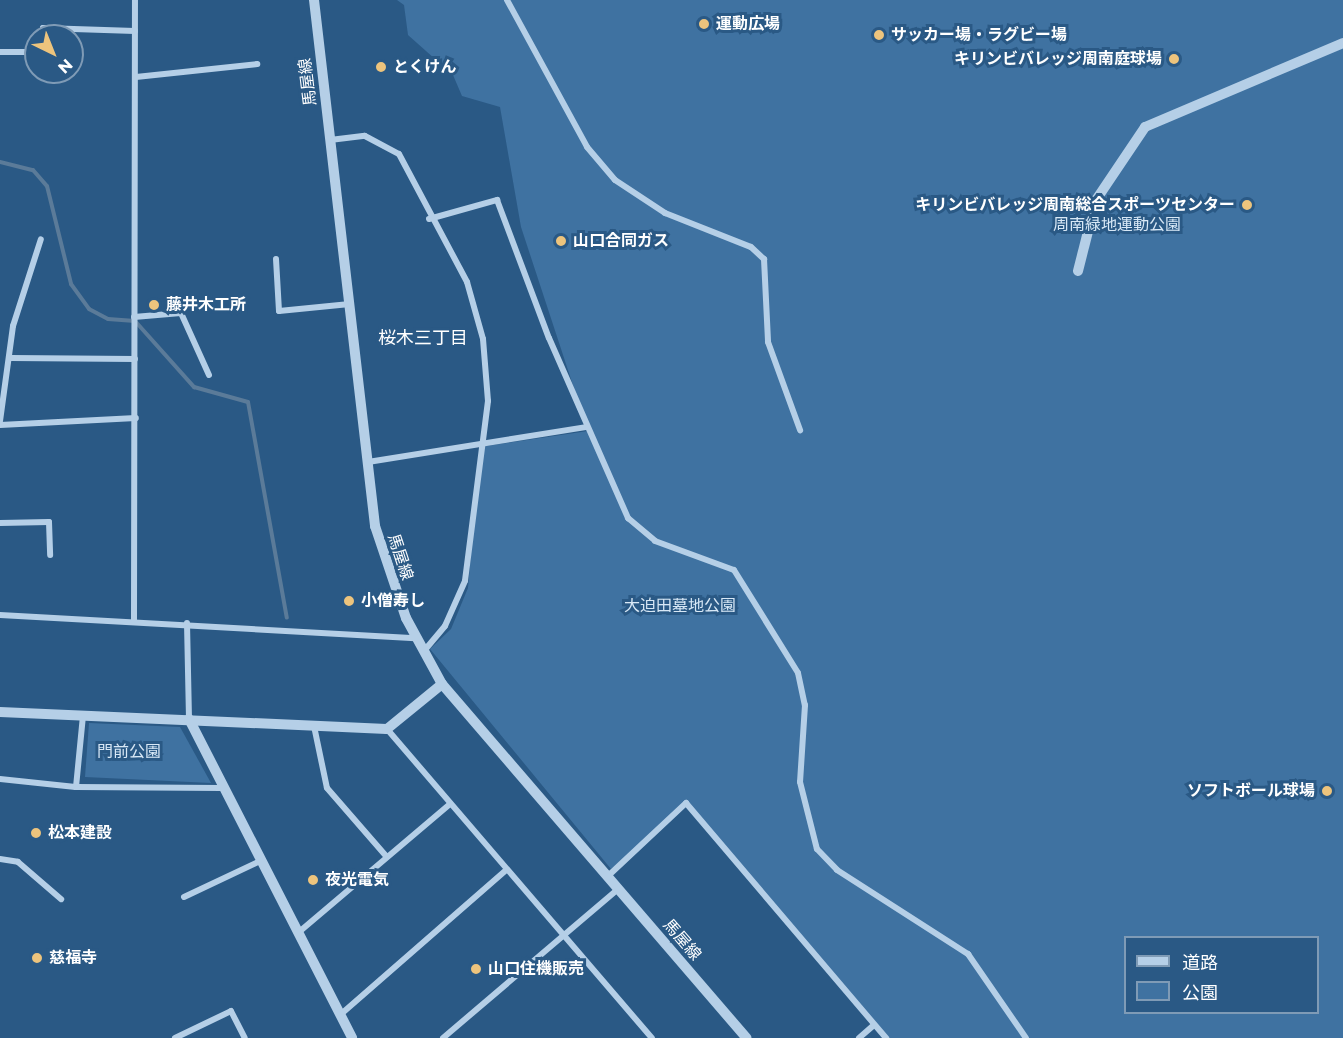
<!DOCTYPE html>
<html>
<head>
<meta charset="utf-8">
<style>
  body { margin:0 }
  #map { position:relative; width:1343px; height:1038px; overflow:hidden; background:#2a5985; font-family:Montserrat,"Noto Sans JP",sans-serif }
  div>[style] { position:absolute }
  .green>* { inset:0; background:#3f72a1 }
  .stream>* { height:4px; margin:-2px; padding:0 2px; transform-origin:2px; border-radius:2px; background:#5b7b99 }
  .minor>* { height:6px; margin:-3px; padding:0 3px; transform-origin:3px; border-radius:3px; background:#b5cfe7 }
  .tertiary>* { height:10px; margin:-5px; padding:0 5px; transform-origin:5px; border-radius:5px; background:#b5cfe7 }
  .dots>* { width:16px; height:16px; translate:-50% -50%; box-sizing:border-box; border:3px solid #2a5985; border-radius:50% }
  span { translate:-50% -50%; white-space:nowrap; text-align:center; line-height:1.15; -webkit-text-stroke:6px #2a5985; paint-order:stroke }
  .poi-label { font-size:16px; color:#fff; font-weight:700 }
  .left { translate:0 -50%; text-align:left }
  .right { translate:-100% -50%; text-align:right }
  .street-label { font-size:16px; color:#fff }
  .park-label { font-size:16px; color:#d8e8f6 }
  .neighbourhood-label { font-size:18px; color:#fff }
  .legend { position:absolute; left:1124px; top:936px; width:195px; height:78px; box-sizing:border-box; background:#2a5985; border:2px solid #7f9bb6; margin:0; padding:8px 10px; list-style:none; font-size:18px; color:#fff }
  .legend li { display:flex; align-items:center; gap:12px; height:30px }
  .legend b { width:30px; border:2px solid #7f9bb6 }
  .north { position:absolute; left:24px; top:24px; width:60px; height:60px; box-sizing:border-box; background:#2a5985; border:2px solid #7f9bb6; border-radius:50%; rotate:137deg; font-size:16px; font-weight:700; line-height:24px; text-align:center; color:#fff }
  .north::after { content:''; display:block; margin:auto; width:21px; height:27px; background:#edc47d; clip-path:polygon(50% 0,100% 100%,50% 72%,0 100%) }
</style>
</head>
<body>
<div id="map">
  <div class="green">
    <i style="clip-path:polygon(evenodd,397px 0,1343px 0,1343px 1038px,887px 1038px,687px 804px,611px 869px,430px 649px,451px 629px,468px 588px,480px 447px,588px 431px,521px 227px,500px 107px,462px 96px,453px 75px,408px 35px,404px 5px,397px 0,1126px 938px,1318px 938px,1318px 1012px,1126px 1012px,1126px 938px)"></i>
    <i style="clip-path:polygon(89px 723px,180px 727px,211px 783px,85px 777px)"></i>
  </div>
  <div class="stream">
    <i style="left:0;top:162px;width:34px;rotate:14deg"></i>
    <i style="left:33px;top:170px;width:21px;rotate:49deg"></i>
    <i style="left:47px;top:186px;width:101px;rotate:76.2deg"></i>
    <i style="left:71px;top:284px;width:31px;rotate:54deg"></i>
    <i style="left:89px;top:309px;width:21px;rotate:28deg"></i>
    <i style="left:108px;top:319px;width:27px;rotate:4deg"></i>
    <i style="left:135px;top:321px;width:89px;rotate:48.2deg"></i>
    <i style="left:194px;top:387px;width:56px;rotate:15.5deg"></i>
    <i style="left:248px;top:402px;width:219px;rotate:79.8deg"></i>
  </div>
  <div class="minor">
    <i style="left:507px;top:0;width:167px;rotate:61.4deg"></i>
    <i style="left:587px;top:147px;width:43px;rotate:49.7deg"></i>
    <i style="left:615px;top:180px;width:60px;rotate:33.4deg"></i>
    <i style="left:665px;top:213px;width:92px;rotate:21.6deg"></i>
    <i style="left:751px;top:247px;width:18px;rotate:43deg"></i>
    <i style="left:764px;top:259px;width:83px;rotate:87.2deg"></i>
    <i style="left:768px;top:342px;width:94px;rotate:70deg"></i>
    <i style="left:43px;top:36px;width:8px;rotate:-90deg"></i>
    <i style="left:43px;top:28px;width:92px;rotate:1.9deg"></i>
    <i style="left:0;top:52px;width:36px"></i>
    <i style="left:136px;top:77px;width:122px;rotate:-6.1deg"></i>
    <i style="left:330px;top:140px;width:35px;rotate:-7deg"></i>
    <i style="left:365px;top:136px;width:38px;rotate:28deg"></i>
    <i style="left:399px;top:154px;width:145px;rotate:62deg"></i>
    <i style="left:467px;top:282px;width:59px;rotate:74.3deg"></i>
    <i style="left:483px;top:339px;width:62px;rotate:85.4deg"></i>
    <i style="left:488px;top:401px;width:181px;rotate:97.3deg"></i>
    <i style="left:465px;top:581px;width:49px;rotate:114deg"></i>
    <i style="left:445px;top:626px;width:34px;rotate:130deg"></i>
    <i style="left:429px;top:219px;width:71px;rotate:-15.6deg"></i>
    <i style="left:497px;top:200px;width:147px;rotate:69.4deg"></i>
    <i style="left:549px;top:338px;width:197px;rotate:66.3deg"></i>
    <i style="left:628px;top:518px;width:35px;rotate:40deg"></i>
    <i style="left:655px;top:541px;width:84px;rotate:20.2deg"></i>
    <i style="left:734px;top:570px;width:121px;rotate:58.1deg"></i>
    <i style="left:798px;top:673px;width:33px;rotate:78deg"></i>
    <i style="left:805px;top:705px;width:77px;rotate:93.7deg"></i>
    <i style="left:800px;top:782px;width:69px;rotate:75.8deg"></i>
    <i style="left:817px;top:849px;width:29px;rotate:46deg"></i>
    <i style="left:837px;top:870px;width:156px;rotate:32.7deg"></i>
    <i style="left:968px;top:954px;width:102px;rotate:55.4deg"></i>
    <i style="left:276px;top:259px;width:52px;rotate:86.7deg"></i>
    <i style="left:279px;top:311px;width:71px;rotate:-5.6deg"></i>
    <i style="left:134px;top:317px;width:47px;rotate:-4.9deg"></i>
    <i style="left:181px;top:313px;width:68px;rotate:65.7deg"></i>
    <i style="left:11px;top:358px;width:124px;rotate:0.5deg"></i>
    <i style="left:0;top:421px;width:96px;rotate:-82.2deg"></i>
    <i style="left:13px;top:326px;width:91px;rotate:-72.2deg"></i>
    <i style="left:0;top:425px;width:136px;rotate:-2.9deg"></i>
    <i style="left:368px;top:462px;width:222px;rotate:-9.1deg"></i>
    <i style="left:0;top:523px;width:49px;rotate:-1.2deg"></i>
    <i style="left:49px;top:522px;width:33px;rotate:88deg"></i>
    <i style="left:0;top:615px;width:416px;rotate:3.2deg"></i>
    <i style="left:134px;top:620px;width:620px;rotate:-89.91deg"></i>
    <i style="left:187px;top:623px;width:96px;rotate:88.8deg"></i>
    <i style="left:314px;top:726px;width:63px;rotate:78.2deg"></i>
    <i style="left:327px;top:788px;width:91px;rotate:49deg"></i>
    <i style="left:387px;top:729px;width:407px;rotate:49.4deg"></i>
    <i style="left:0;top:779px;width:76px;rotate:6deg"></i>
    <i style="left:76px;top:787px;width:145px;rotate:0.4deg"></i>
    <i style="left:76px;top:787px;width:71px;rotate:-84.4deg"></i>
    <i style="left:0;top:859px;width:18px;rotate:9deg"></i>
    <i style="left:18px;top:862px;width:57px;rotate:40.7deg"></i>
    <i style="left:608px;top:876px;width:107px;rotate:-43.1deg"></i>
    <i style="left:686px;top:803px;width:309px;rotate:49.6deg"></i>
    <i style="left:184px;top:897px;width:84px;rotate:-25.3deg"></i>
    <i style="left:299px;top:932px;width:198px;rotate:-40.3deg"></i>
    <i style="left:340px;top:1015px;width:219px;rotate:-41.1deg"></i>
    <i style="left:175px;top:1038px;width:62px;rotate:-25.7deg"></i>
    <i style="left:231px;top:1011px;width:30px;rotate:63deg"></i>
    <i style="left:443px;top:1038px;width:230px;rotate:-40.4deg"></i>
    <i style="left:859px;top:1038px;width:20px;rotate:-41deg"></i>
  </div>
  <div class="tertiary">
    <i style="left:314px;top:0;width:530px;rotate:83.38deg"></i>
    <i style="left:375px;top:526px;width:97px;rotate:71.4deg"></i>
    <i style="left:406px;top:618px;width:75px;rotate:61.4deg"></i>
    <i style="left:442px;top:684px;width:467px;rotate:49.3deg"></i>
    <i style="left:1078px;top:271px;width:73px;rotate:-75.8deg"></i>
    <i style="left:1096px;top:200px;width:88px;rotate:-56.1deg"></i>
    <i style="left:1145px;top:127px;width:215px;rotate:-23deg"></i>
    <i style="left:0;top:712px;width:387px;rotate:2.5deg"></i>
    <i style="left:387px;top:729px;width:71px;rotate:-39.3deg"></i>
    <i style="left:189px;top:719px;width:358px;rotate:62.9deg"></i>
  </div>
  <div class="dots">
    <i style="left:704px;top:24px;background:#edc47d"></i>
    <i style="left:879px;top:35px;background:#edc47d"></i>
    <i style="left:1174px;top:59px;background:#edc47d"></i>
    <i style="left:381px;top:67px;background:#edc47d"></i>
    <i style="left:1247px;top:205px;background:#edc47d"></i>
    <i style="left:561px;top:241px;background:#edc47d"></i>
    <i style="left:154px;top:305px;background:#edc47d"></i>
    <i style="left:349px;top:601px;background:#edc47d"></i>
    <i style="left:1327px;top:791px;background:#edc47d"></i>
    <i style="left:36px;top:833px;background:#edc47d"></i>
    <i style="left:313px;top:880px;background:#edc47d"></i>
    <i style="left:37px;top:958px;background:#edc47d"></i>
    <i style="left:476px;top:969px;background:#edc47d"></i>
  </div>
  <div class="poi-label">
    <span class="left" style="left:716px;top:24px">運動広場</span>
    <span class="left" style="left:891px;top:35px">サッカー場・ラグビー場</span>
    <span class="right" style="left:1162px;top:59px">キリンビバレッジ周南庭球場</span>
    <span class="left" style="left:393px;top:67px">とくけん</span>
    <span class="right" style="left:1235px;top:205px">キリンビバレッジ周南総合スポーツセンター</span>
    <span class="left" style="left:573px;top:241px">山口合同ガス</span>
    <span class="left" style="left:166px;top:305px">藤井木工所</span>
    <span class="left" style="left:361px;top:601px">小僧寿し</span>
    <span class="right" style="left:1315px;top:791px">ソフトボール球場</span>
    <span class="left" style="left:48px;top:833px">松本建設</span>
    <span class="left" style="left:325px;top:880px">夜光電気</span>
    <span class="left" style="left:49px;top:958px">慈福寺</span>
    <span class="left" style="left:488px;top:969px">山口住機販売</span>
  </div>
  <div class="street-label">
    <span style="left:308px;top:82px;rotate:-97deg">馬屋線</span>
    <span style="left:400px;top:557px;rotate:72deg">馬屋線</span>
    <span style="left:682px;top:940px;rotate:49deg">馬屋線</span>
  </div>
  <div class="park-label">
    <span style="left:1117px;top:225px">周南緑地運動公園</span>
    <span style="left:680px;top:606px">大迫田墓地公園</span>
    <span style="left:129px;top:752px">門前公園</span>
  </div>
  <div class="neighbourhood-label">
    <span style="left:423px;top:338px">桜木三丁目</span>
  </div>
  <ul class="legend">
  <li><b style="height:8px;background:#b5cfe7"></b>道路</li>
  <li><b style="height:16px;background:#3f72a1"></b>公園</li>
  </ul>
  <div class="north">N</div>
</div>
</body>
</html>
